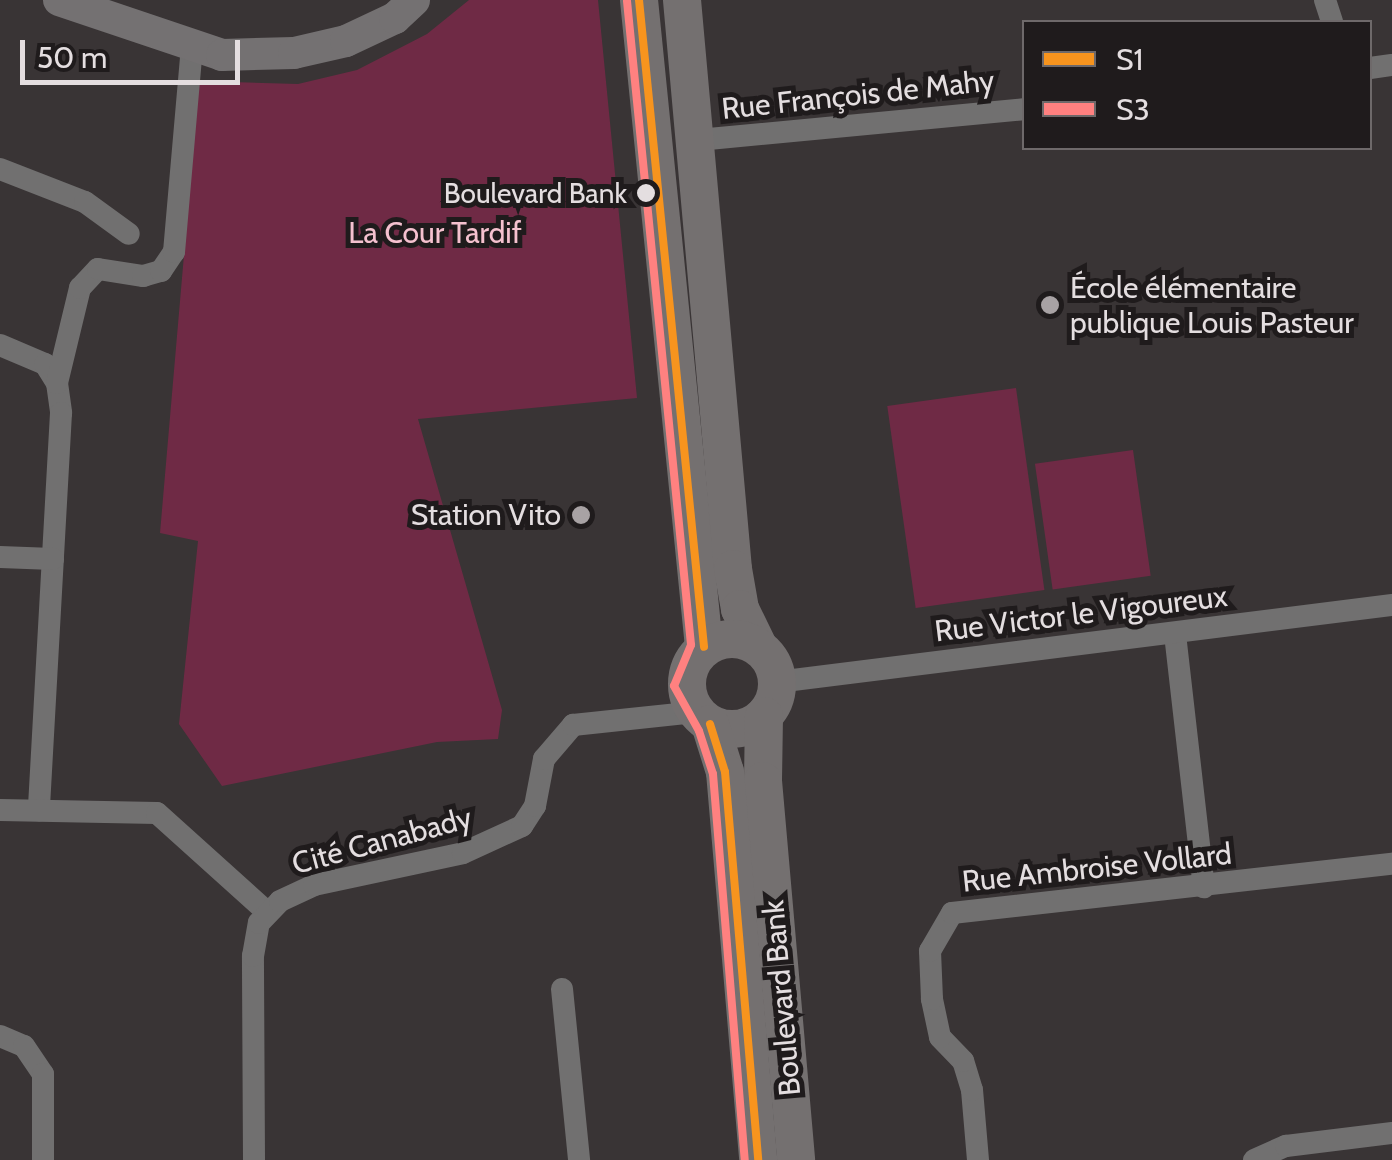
<!DOCTYPE html>
<html>
<head>
<meta charset="utf-8">
<style>
  body { margin:0 }
  #map { position:relative; width:1392px; height:1160px; overflow:hidden; background:#393435; font-family:Cabin,sans-serif }
  div>[style] { position:absolute }
  .green>* { inset:0; background:#6f2a45; transform-origin:0 0 }
  .minor>* { height:22px; margin:-11px; padding:0 11px; transform-origin:11px; border-radius:11px; background:#717070 }
  .secondary>* { height:32px; margin:-16px; padding:0 16px; transform-origin:16px; border-radius:16px; background:#747172 }
  .primary>* { height:38px; margin:-19px; padding:0 19px; transform-origin:19px; border-radius:19px; background:#747070 }
  .primary>.ring { margin:-19px; padding:0; box-sizing:content-box; background:none; border:38px solid #747070; border-radius:50% }
  .bus-1>* { height:8px; margin:-4px; padding:0 4px; transform-origin:4px; border-radius:4px; background:#f7941e }
  .bus-2>* { height:8px; margin:-4px; padding:0 4px; transform-origin:4px; border-radius:4px; background:#ff8180 }
  .dots>* { width:28px; height:28px; translate:-50% -50%; box-sizing:border-box; border:5px solid #1f1b1c; border-radius:50% }
  span { translate:-50% -50%; white-space:nowrap; text-align:center; line-height:1.15; -webkit-text-stroke:10px #1f1b1c; paint-order:stroke }
  .bus-label { font-size:28px; color:#e4dee0 }
  .right { translate:-100% -50%; text-align:right }
  .street-label { font-size:30px; color:#e4dee0 }
  .park-label { font-size:30px; color:#f5c1cf }
  .poi-label { font-size:30px; color:#e4dee0 }
  .left { translate:0 -50%; text-align:left }
  .legend { position:absolute; left:1022px; top:20px; width:350px; height:130px; box-sizing:border-box; background:#1f1b1c; border:2px solid #6e696a; margin:0; padding:12px 18px; list-style:none; font-size:30px; color:#e4dee0 }
  .legend li { display:flex; align-items:center; gap:20px; height:50px }
  .legend b { width:50px; border:2px solid #6e696a }
  .scale { position:absolute; left:20px; top:40px; width:220px; height:45px; box-sizing:border-box; border:5px solid #e4dee0; border-top:0; padding-left:12px; font-size:30px; line-height:35px; white-space:nowrap; color:#e4dee0; -webkit-text-stroke:8px #1f1b1c; paint-order:stroke }
</style>
</head>
<body>
<div id="map">
  <div class="green">
    <i style="clip-path:polygon(469px 0,598px 0,637px 398px,418px 419px,502px 710px,498px 739px,437px 742px,222px 786px,179px 724px,198px 541px,160px 533px,199px 81px,298px 84px,357px 70px,427px 34px)"></i>
    <i style="left:1016px;top:388px;width:204px;height:130px;rotate:82deg"></i>
    <i style="left:1133px;top:450px;width:127px;height:99px;rotate:82deg"></i>
  </div>
  <div class="minor">
    <i style="left:1325px;top:0;width:23px;rotate:72deg"></i>
    <i style="left:1370px;top:68px;width:22px;rotate:-8deg"></i>
    <i style="left:698px;top:140px;width:327px;rotate:-5.4deg"></i>
    <i style="left:0;top:169px;width:91px;rotate:21.2deg"></i>
    <i style="left:85px;top:202px;width:54px;rotate:36deg"></i>
    <i style="left:0;top:345px;width:49px;rotate:22.9deg"></i>
    <i style="left:45px;top:364px;width:22px;rotate:58deg"></i>
    <i style="left:57px;top:383px;width:30px;rotate:82deg"></i>
    <i style="left:61px;top:413px;width:398px;rotate:93.2deg"></i>
    <i style="left:57px;top:383px;width:98px;rotate:-76.4deg"></i>
    <i style="left:80px;top:288px;width:26px;rotate:-47deg"></i>
    <i style="left:98px;top:269px;width:46px;rotate:8.8deg"></i>
    <i style="left:143px;top:276px;width:19px;rotate:-16deg"></i>
    <i style="left:161px;top:271px;width:23px;rotate:-56deg"></i>
    <i style="left:174px;top:252px;width:206px;rotate:-85deg"></i>
    <i style="left:0;top:557px;width:53px;rotate:2.2deg"></i>
    <i style="left:1175px;top:634px;width:255px;rotate:83.5deg"></i>
    <i style="left:777px;top:682px;width:620px;rotate:-7.14deg"></i>
    <i style="left:0;top:810px;width:157px;rotate:1.1deg"></i>
    <i style="left:157px;top:813px;width:149px;rotate:42deg"></i>
    <i style="left:562px;top:989px;width:172px;rotate:84.3deg"></i>
    <i style="left:0;top:1036px;width:26px;rotate:23deg"></i>
    <i style="left:24px;top:1046px;width:34px;rotate:56deg"></i>
    <i style="left:43px;top:1074px;width:86px;rotate:90deg"></i>
    <i style="left:254px;top:1160px;width:204px;rotate:-90.3deg"></i>
    <i style="left:253px;top:956px;width:34px;rotate:-80deg"></i>
    <i style="left:259px;top:923px;width:30px;rotate:-46deg"></i>
    <i style="left:280px;top:901px;width:38px;rotate:-25deg"></i>
    <i style="left:314px;top:885px;width:152px;rotate:-12.1deg"></i>
    <i style="left:463px;top:853px;width:65px;rotate:-24.6deg"></i>
    <i style="left:522px;top:826px;width:24px;rotate:-57deg"></i>
    <i style="left:535px;top:806px;width:48px;rotate:-79.2deg"></i>
    <i style="left:544px;top:759px;width:45px;rotate:-49.5deg"></i>
    <i style="left:573px;top:725px;width:125px;rotate:-6deg"></i>
    <i style="left:978px;top:1160px;width:70px;rotate:-94.9deg"></i>
    <i style="left:972px;top:1090px;width:30px;rotate:-107deg"></i>
    <i style="left:963px;top:1061px;width:33px;rotate:-134deg"></i>
    <i style="left:940px;top:1037px;width:39px;rotate:-102deg"></i>
    <i style="left:932px;top:999px;width:48px;rotate:-92.4deg"></i>
    <i style="left:930px;top:951px;width:44px;rotate:-59.9deg"></i>
    <i style="left:952px;top:913px;width:443px;rotate:-6.4deg"></i>
    <i style="left:1254px;top:1160px;width:35px;rotate:-24deg"></i>
    <i style="left:1286px;top:1146px;width:107px;rotate:-7deg"></i>
  </div>
  <div class="secondary">
    <i style="left:59px;top:0;width:172px;rotate:18.6deg"></i>
    <i style="left:222px;top:55px;width:72px;rotate:-1.6deg"></i>
    <i style="left:294px;top:53px;width:53px;rotate:-13deg"></i>
    <i style="left:346px;top:41px;width:54px;rotate:-25.1deg"></i>
    <i style="left:395px;top:18px;width:26px;rotate:-43deg"></i>
  </div>
  <div class="primary">
    <i style="left:639px;top:0;width:650px;rotate:84.26deg"></i>
    <i style="left:682px;top:0;width:571px;rotate:84.88deg"></i>
    <i style="left:733px;top:569px;width:41px;rotate:80.1deg"></i>
    <i style="left:740px;top:609px;width:41px;rotate:64.1deg"></i>
    <i class="ring" style="left:687px;top:639px;width:52px;height:52px"></i>
    <i style="left:764px;top:716px;width:65px;rotate:90.9deg"></i>
    <i style="left:763px;top:781px;width:380px;rotate:85deg"></i>
    <i style="left:710px;top:724px;width:50px;rotate:72.6deg"></i>
    <i style="left:725px;top:772px;width:389px;rotate:85.1deg"></i>
  </div>
  <div class="bus-1">
    <i style="left:639px;top:0;width:650px;rotate:84.26deg"></i>
    <i style="left:710px;top:724px;width:50px;rotate:72.6deg"></i>
    <i style="left:725px;top:772px;width:389px;rotate:85.1deg"></i>
  </div>
  <div class="bus-2">
    <i style="left:627px;top:1px;width:647px;rotate:84.32deg"></i>
    <i style="left:691px;top:645px;width:44px;rotate:112.5deg"></i>
    <i style="left:674px;top:686px;width:51px;rotate:60.9deg"></i>
    <i style="left:699px;top:731px;width:45px;rotate:72deg"></i>
    <i style="left:713px;top:774px;width:387px;rotate:85.3deg"></i>
  </div>
  <div class="dots">
    <i style="left:646px;top:193px;background:#e4dee0"></i>
    <i style="left:1050px;top:305px;background:#a8a2a4"></i>
    <i style="left:581px;top:515px;background:#a8a2a4"></i>
  </div>
  <div class="bus-label">
    <span class="right" style="left:627px;top:193px">Boulevard Bank</span>
  </div>
  <div class="street-label">
    <span style="left:858px;top:95px;rotate:-6deg">Rue François de Mahy</span>
    <span style="left:1081px;top:614px;rotate:-7deg">Rue Victor le Vigoureux</span>
    <span style="left:382px;top:841px;rotate:-15deg">Cité Canabady</span>
    <span style="left:1097px;top:868px;rotate:-6deg">Rue Ambroise Vollard</span>
    <span style="left:782px;top:998px;rotate:-95deg">Boulevard Bank</span>
  </div>
  <div class="park-label">
    <span style="left:435px;top:233px">La Cour Tardif</span>
  </div>
  <div class="poi-label">
    <span class="left" style="left:1070px;top:305px">École élémentaire<br>publique Louis Pasteur</span>
    <span class="right" style="left:561px;top:515px">Station Vito</span>
  </div>
  <ul class="legend">
  <li><b style="height:12px;background:#f7941e"></b>S1</li>
  <li><b style="height:12px;background:#ff8180"></b>S3</li>
  </ul>
  <div class="scale">50 m</div>
</div>
</body>
</html>
